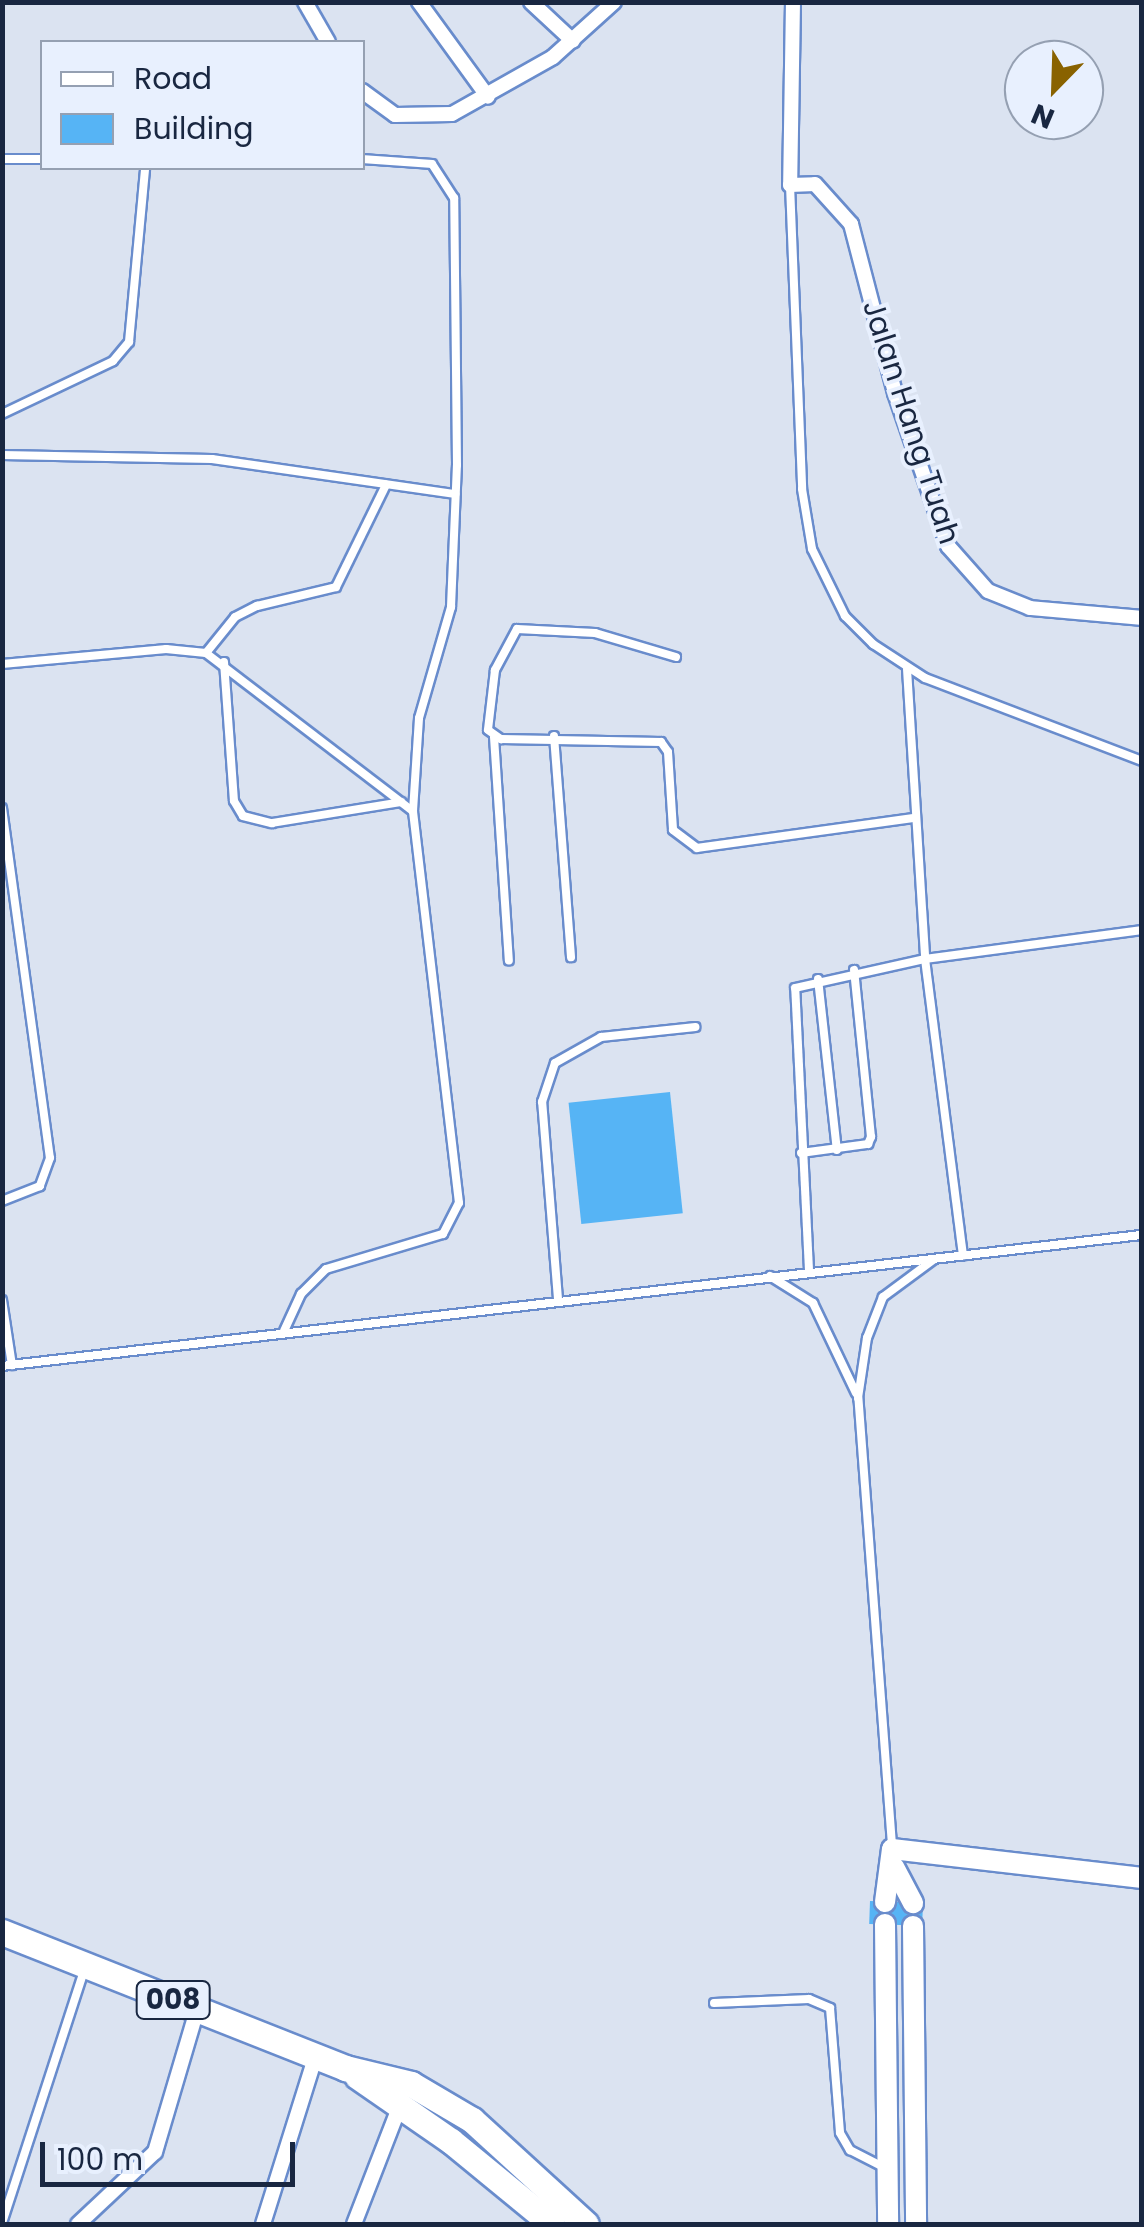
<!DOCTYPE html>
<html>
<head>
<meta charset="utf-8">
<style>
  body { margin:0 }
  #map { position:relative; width:1144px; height:2227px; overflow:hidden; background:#dbe3f1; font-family:Poppins,sans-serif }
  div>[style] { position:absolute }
  .building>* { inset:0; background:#56b4f5; transform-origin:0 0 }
  .roads { filter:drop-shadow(2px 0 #698ccc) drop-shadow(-2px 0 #698ccc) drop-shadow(0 2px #698ccc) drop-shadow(0 -2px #698ccc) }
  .lane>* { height:8px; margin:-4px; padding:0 4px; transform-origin:4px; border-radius:4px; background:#fff }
  .street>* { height:14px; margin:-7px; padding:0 7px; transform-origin:7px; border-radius:7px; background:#fff }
  .secondary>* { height:20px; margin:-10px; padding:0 10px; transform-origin:10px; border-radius:10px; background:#fff }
  .highway>* { height:25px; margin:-12.5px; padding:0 12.5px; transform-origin:12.5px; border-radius:12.5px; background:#fff }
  span { translate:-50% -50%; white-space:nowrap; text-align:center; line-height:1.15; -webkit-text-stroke:8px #e8f0fe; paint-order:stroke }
  .shield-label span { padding:2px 8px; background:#e8f0fe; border:2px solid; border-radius:8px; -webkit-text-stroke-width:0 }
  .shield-label { font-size:28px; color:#192741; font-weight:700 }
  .street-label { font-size:30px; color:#192741 }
  .frame { position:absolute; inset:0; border:5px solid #192741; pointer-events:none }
  .legend { position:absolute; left:40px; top:40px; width:325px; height:130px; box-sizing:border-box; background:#e8f0fe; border:2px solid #95a0b2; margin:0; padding:12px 18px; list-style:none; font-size:30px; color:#192741 }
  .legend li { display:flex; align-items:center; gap:20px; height:50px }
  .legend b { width:50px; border:2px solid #95a0b2 }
  .north { position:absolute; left:1004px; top:40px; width:100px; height:100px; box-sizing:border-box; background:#e8f0fe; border:2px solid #95a0b2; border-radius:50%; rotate:203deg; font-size:28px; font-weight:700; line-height:40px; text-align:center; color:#192741 }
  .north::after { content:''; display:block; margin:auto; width:35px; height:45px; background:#896200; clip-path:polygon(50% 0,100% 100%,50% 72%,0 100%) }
  .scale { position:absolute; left:40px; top:2142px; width:255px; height:45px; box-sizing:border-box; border:5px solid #192741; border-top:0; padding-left:12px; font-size:30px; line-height:35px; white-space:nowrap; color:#192741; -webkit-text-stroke:8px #e8f0fe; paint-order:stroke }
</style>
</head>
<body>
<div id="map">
  <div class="building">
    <i style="left:670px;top:1092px;width:122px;height:102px;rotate:84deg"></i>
    <i style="left:870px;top:1901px;width:53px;height:23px;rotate:2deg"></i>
  </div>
  <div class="roads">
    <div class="lane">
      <i style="left:2px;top:159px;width:40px"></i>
      <i style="left:790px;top:185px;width:304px;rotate:87.7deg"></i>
      <i style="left:802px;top:489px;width:61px;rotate:80.5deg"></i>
      <i style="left:812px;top:549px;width:75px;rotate:63.8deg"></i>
      <i style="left:845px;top:616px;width:40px;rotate:45deg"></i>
      <i style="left:873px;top:644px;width:62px;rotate:33.2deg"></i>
      <i style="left:925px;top:678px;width:232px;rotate:20.9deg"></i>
      <i style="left:2px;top:414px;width:123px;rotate:-25.5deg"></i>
      <i style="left:113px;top:361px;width:25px;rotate:-50deg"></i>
      <i style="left:129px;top:342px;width:175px;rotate:-84.7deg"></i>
      <i style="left:2px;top:455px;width:210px;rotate:1.1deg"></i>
      <i style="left:212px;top:459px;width:246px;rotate:8.2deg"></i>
      <i style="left:206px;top:653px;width:46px;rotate:-51.1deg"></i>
      <i style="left:235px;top:617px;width:25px;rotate:-27deg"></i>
      <i style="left:257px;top:606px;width:81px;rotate:-13.5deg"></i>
      <i style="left:336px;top:587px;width:114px;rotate:-63.9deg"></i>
      <i style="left:676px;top:657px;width:84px;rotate:-163.5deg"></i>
      <i style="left:595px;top:633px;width:78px;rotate:-177.1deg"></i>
      <i style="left:517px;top:629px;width:47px;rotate:118.2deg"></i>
      <i style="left:495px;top:670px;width:60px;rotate:96.7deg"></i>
      <i style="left:488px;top:730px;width:16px;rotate:35deg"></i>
      <i style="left:501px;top:739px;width:160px;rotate:1.1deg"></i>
      <i style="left:661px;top:742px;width:12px;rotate:55deg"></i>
      <i style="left:668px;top:752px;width:78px;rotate:86.3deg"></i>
      <i style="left:673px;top:830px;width:30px;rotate:37deg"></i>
      <i style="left:697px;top:848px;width:218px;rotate:-7.9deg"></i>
      <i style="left:224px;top:662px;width:139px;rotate:85.9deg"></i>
      <i style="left:234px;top:801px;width:17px;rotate:59deg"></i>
      <i style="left:243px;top:816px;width:30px;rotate:14deg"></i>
      <i style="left:272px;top:823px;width:131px;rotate:-9.2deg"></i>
      <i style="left:2px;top:664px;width:165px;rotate:-5.2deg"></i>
      <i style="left:166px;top:649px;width:40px;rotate:5.7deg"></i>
      <i style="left:206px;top:653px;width:260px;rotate:37.4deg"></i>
      <i style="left:907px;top:669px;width:291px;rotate:86.4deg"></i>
      <i style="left:925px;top:959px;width:299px;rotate:82.7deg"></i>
      <i style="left:554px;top:736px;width:222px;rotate:85.6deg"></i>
      <i style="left:494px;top:737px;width:224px;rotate:86.2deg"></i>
      <i style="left:2px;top:808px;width:353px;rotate:82.2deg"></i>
      <i style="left:50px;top:1158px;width:30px;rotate:110deg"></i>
      <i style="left:40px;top:1186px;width:41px;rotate:158.5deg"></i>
      <i style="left:818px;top:979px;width:172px;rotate:83.7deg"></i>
      <i style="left:801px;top:1153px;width:68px;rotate:-7.7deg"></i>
      <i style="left:868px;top:1144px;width:8px;rotate:-67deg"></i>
      <i style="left:871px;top:1137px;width:168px;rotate:-95.8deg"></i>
      <i style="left:809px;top:1270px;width:282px;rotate:-92.8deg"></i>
      <i style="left:795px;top:988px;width:133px;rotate:-12.6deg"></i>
      <i style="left:925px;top:959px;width:219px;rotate:-7.6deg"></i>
      <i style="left:770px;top:1276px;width:51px;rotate:32.1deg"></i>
      <i style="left:813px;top:1303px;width:100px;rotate:64.5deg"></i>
      <i style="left:558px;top:1299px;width:198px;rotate:-94.6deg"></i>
      <i style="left:542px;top:1102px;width:41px;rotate:-71.6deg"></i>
      <i style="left:555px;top:1063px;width:53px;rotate:-29.5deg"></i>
      <i style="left:601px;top:1037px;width:95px;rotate:-6.1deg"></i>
      <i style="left:2px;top:1300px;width:66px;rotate:81.3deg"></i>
      <i style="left:284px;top:1331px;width:41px;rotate:-65.3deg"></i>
      <i style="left:301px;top:1294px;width:35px;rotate:-45deg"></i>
      <i style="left:326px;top:1269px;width:122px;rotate:-16.7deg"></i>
      <i style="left:443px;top:1234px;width:35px;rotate:-63deg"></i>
      <i style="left:459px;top:1203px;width:395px;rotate:-96.7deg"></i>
      <i style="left:413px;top:811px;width:93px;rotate:-86.3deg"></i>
      <i style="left:419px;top:718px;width:116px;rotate:-73.9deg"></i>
      <i style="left:451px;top:607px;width:142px;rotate:-87.6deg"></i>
      <i style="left:457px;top:465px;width:267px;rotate:-90.6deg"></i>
      <i style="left:454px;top:198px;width:40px;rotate:-122.9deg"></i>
      <i style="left:432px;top:164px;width:70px;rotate:-175.9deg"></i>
      <i style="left:2px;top:1366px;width:1148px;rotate:-6.56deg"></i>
      <i style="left:892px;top:1845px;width:448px;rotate:-94.3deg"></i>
      <i style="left:858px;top:1398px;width:61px;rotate:-81.5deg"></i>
      <i style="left:867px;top:1338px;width:44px;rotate:-68.7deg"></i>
      <i style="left:883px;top:1297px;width:62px;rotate:-36.5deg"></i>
      <i style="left:714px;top:2003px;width:95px;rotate:-2.4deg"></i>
      <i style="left:809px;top:1999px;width:23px;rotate:23deg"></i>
      <i style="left:830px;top:2008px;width:125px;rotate:85.4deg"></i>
      <i style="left:840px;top:2133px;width:20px;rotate:60deg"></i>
      <i style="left:850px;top:2150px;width:39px;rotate:27deg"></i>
      <i style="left:2px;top:2223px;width:265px;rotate:-72deg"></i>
    </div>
    <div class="street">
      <i style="left:305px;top:2px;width:46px;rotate:60.1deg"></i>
      <i style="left:419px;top:2px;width:117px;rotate:54deg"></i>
      <i style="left:531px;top:2px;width:57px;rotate:42.9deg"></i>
      <i style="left:793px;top:2px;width:183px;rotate:90.9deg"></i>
      <i style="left:790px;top:185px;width:25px;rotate:-2deg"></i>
      <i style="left:815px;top:184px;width:54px;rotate:48deg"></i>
      <i style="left:851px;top:224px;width:175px;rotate:75.4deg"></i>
      <i style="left:895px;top:393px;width:162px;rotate:70.9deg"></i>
      <i style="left:948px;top:546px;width:60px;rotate:48.4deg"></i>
      <i style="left:988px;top:591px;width:45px;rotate:22deg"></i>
      <i style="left:1030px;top:608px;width:112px;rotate:5.1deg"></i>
      <i style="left:362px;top:91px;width:41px;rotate:36deg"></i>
      <i style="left:395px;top:115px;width:57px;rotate:-1deg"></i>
      <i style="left:452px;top:114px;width:116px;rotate:-29.4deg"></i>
      <i style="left:553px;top:57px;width:82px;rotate:-42deg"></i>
      <i style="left:78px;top:2224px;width:105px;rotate:-43.1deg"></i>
      <i style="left:155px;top:2152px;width:148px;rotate:-73.5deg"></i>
      <i style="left:263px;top:2224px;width:177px;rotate:-72.6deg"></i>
      <i style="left:354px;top:2224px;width:124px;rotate:-68.8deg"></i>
    </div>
    <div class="secondary">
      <i style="left:894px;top:1867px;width:41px;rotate:62.2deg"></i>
      <i style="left:885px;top:1902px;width:53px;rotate:-82.5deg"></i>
      <i style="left:892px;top:1849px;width:252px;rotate:6.6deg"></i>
      <i style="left:885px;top:1924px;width:300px;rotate:89.4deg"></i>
      <i style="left:913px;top:1926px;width:298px;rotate:89.4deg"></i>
    </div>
    <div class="highway">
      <i style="left:2px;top:1932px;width:369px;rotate:21.6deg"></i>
      <i style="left:345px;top:2068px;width:68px;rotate:13.6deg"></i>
      <i style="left:411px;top:2084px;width:71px;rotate:30.5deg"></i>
      <i style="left:472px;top:2120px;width:154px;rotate:42.4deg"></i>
      <i style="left:357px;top:2076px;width:114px;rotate:34.7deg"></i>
      <i style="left:451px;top:2141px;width:131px;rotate:39.4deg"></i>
    </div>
  </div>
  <div class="shield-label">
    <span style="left:173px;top:2000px">008</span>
  </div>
  <div class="street-label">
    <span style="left:911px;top:422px;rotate:72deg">Jalan Hang Tuah</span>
  </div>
  <div class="frame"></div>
  <ul class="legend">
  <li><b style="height:12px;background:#fff"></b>Road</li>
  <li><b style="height:28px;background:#56b4f5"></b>Building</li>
  </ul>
  <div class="north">N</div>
  <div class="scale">100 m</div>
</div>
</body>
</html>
